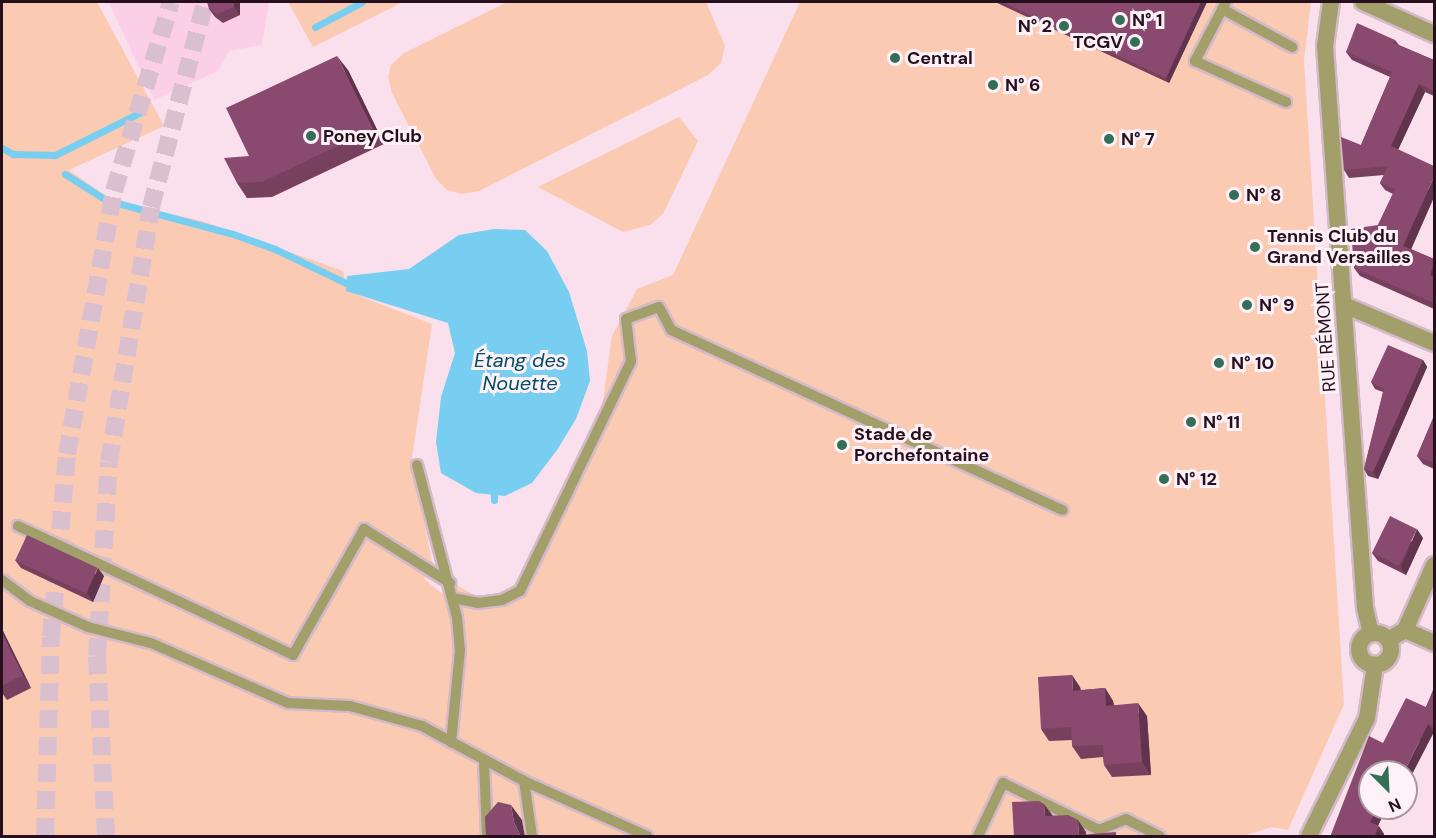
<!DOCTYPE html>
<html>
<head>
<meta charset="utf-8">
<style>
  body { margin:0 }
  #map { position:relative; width:1436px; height:838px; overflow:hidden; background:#fadfed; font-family:"DM Sans",sans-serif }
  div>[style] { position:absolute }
  .built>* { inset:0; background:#fbd0e6 }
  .green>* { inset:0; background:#fbcab3 }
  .water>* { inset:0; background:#77cef1 }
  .stream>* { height:7px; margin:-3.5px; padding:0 3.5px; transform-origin:3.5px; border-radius:3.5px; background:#77cef1 }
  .motorway-tunnel>* { height:18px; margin-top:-9px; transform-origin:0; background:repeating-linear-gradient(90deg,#dac0ce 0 18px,transparent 0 27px) }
  .roads { filter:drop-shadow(2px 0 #d4bac8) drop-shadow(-2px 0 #d4bac8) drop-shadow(0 2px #d4bac8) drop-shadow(0 -2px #d4bac8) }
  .service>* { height:10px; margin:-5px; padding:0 5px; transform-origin:5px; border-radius:5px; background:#a29f6b }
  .minor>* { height:16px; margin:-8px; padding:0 8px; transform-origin:8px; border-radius:8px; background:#a29f6b }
  .minor>.ring { margin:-8px; padding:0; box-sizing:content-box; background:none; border:16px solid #a29f6b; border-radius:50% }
  .wall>* { inset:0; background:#77405f }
  .shaded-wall>* { inset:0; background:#61344e }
  .building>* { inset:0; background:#8a4a6f; transform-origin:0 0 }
  .dots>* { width:16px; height:16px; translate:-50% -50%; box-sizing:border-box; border:3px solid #fef1f8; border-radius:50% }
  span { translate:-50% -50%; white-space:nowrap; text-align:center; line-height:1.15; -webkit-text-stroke:6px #fef1f8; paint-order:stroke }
  .poi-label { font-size:18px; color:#27101d; font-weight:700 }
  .left { translate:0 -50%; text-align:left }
  .right { translate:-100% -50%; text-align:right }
  .street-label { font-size:18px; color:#27101d }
  .water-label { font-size:20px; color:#004e65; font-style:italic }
  .frame { position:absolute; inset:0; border:3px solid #27101d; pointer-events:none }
  .north { position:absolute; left:1358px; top:760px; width:60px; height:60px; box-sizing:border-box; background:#fef1f8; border:2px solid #a897a0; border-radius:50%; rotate:156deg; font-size:16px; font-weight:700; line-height:24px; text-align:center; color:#27101d }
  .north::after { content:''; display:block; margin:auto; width:21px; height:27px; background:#336e57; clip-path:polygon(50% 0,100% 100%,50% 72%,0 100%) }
</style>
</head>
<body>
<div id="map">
  <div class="built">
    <i style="clip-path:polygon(112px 2px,269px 2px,262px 45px,229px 51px,218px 71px,154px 100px,109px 3px)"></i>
  </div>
  <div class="green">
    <i style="clip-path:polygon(2px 2px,97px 2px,164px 126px,69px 170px,113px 201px,202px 221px,343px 271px,347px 291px,432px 324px,412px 458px,433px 567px,424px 579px,449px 599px,457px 585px,474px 595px,489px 597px,516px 585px,601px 414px,612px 336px,637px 289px,673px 275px,800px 2px,1311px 2px,1304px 60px,1344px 704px,1288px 830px,1272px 827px,1243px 836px,2px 836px)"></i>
    <i style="clip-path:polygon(288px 2px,403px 2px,313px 47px)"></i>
    <i style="clip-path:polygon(507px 2px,706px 2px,725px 46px,721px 63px,708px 75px,479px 191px,462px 194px,447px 190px,436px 179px,392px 93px,388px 77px,391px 65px,404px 53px)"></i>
    <i style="clip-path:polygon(679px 117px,698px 141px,663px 214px,650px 225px,623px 232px,538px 187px)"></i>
  </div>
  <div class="water">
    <i style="clip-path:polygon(494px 229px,525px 230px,547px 251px,569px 292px,587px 351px,590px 381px,576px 419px,557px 450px,532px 483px,505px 496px,476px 493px,441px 473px,436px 442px,441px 397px,455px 353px,448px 323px,346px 291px,347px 276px,409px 269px,459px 235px)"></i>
  </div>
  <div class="stream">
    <i style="left:315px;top:27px;width:53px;rotate:-28deg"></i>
    <i style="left:2px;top:148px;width:13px;rotate:29deg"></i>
    <i style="left:13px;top:154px;width:42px;rotate:1.4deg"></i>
    <i style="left:55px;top:155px;width:96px;rotate:-26.6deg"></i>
    <i style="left:65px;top:174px;width:49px;rotate:32.4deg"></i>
    <i style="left:106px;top:200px;width:131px;rotate:15deg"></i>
    <i style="left:233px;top:234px;width:45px;rotate:19.7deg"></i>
    <i style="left:275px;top:249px;width:79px;rotate:25.6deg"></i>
    <i style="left:494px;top:500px;width:5px;rotate:-90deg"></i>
  </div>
  <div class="motorway-tunnel">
    <i style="left:45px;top:836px;width:199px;rotate:-88.3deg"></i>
    <i style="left:51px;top:637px;width:184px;rotate:-85deg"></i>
    <i style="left:67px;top:454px;width:267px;rotate:-79.9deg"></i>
    <i style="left:114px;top:191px;width:197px;rotate:-73.2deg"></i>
    <i style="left:106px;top:836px;width:180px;rotate:-92.9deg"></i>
    <i style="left:97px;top:656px;width:194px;rotate:-86.5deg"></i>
    <i style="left:109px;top:462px;width:258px;rotate:-80.6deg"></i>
    <i style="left:151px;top:207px;width:212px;rotate:-75.2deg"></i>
  </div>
  <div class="roads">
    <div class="service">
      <i style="left:1226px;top:2px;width:67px;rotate:117.7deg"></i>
      <i style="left:1195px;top:61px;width:100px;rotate:24.3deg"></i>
      <i style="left:1222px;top:9px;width:80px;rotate:28.5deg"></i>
      <i style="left:417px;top:465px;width:157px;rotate:75.3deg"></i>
      <i style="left:457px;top:617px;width:33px;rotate:85deg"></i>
      <i style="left:460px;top:650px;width:93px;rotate:95.5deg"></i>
      <i style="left:18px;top:526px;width:304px;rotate:25.1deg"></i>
      <i style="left:293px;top:655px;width:145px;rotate:-60.6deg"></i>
      <i style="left:364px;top:529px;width:102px;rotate:32.1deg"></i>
      <i style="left:2px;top:580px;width:35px;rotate:37deg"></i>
      <i style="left:30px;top:601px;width:64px;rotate:24.1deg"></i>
      <i style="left:88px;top:627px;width:65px;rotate:14.3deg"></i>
      <i style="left:151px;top:643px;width:150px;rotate:23.7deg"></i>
      <i style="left:288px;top:703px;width:62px;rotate:2.8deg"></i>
      <i style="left:350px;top:706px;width:75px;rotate:15.5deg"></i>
      <i style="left:422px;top:726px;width:116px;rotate:28.3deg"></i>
      <i style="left:453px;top:598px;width:25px;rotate:11deg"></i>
      <i style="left:478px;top:603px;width:24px;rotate:-7deg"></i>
      <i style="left:502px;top:600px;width:20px;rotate:-27deg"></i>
      <i style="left:520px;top:591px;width:255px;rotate:-64.2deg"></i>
      <i style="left:631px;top:361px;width:42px;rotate:-96.8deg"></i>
      <i style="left:626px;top:319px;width:35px;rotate:-20deg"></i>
      <i style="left:659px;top:307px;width:26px;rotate:62deg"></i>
      <i style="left:671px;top:330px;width:431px;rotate:24.7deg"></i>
      <i style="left:484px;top:761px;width:75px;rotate:87.7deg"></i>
      <i style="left:532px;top:836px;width:56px;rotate:-98.3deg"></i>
      <i style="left:524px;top:781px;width:135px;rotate:24.1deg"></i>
      <i style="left:978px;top:836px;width:59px;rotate:-64.7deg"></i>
      <i style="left:1003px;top:783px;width:107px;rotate:26.1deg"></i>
      <i style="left:1099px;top:830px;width:29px;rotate:-22deg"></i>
      <i style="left:1126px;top:819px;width:38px;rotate:27deg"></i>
    </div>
    <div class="minor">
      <i style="left:1331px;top:2px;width:44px;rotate:97.8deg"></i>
      <i style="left:1325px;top:46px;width:563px;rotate:85.93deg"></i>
      <i style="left:1365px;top:608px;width:26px;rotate:77deg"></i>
      <i style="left:1363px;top:2px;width:78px;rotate:24.3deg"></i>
      <i style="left:1344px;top:305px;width:98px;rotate:22.9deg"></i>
      <i style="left:1405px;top:630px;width:32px;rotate:24deg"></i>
      <i class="ring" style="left:1359px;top:633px;width:16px;height:16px"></i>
      <i style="left:1388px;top:640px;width:20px;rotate:-30deg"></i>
      <i style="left:1405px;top:630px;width:71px;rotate:-66deg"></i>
      <i style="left:1309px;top:836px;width:131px;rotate:-63.8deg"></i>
      <i style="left:1367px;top:718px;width:54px;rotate:-81.4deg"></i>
    </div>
  </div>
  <div class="wall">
    <i style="clip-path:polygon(240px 2px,240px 15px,223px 23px,215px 17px,209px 9px)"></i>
    <i style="clip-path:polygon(995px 2px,1207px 2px,1169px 83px)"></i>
    <i style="clip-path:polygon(1395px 40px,1399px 45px,1434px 60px,1434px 96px,1425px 92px,1398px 150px,1434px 197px,1411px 249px,1434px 259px,1434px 309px,1360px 276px,1354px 268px,1378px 225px,1393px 194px,1385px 190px,1380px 183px,1384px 175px,1349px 178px,1344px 170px,1361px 145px,1390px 77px,1352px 60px,1346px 52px)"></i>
    <i style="clip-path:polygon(348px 70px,384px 144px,272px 197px,247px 198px,237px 183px,249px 156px)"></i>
    <i style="clip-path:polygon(1423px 360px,1427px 367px,1378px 479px,1368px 476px,1364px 469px,1383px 392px,1375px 389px,1371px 382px)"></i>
    <i style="clip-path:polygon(1434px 416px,1434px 469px,1423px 464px,1417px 456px)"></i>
    <i style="clip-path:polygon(1423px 538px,1406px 575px,1378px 561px,1372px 553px)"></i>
    <i style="clip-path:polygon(15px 560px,104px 576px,93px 602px,21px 568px)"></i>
    <i style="clip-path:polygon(2px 629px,31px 688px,7px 700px,2px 693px)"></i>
    <i style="clip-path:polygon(1080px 687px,1081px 690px,1105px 688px,1113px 701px,1114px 705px,1147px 716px,1151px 775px,1112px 777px,1104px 765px,1103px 757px,1081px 759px,1072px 746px,1072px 740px,1049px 741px,1041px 729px)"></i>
    <i style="clip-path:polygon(1434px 688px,1434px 732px,1370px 772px,1370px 808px,1386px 808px,1378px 826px,1384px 834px,1383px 837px,1330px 837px,1383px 743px,1426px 707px)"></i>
  </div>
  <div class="shaded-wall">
    <i style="clip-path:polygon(234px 2px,240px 2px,240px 15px,234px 7px)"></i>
    <i style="clip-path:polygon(1201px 2px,1207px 2px,1169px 83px,1166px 78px)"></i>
    <i style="clip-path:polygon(337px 56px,348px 70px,384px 144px,373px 129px)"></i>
    <i style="clip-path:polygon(1419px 84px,1425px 92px,1396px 154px,1391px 146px)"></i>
    <i style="clip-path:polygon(1434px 177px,1434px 197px,1409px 254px,1403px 246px)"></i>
    <i style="clip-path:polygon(1434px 264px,1434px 282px,1430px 275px)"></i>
    <i style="clip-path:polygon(1423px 360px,1427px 367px,1378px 479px,1373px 472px)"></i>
    <i style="clip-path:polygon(1417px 529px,1423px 538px,1406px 575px,1401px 567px)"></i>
    <i style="clip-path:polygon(98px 568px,104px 576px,93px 602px,87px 593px)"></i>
    <i style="clip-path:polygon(2px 629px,31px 688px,23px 675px,2px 633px)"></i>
    <i style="clip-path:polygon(1072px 675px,1080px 687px,1081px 703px,1073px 691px)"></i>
    <i style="clip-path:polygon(1105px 688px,1113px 701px,1115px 718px,1106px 706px)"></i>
    <i style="clip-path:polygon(1138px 703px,1147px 716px,1151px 775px,1142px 762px)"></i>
    <i style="clip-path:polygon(1428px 724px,1434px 732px,1406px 786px,1406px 772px,1404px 772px)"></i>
    <i style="clip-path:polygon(1044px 804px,1053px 816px,1045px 816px)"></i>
    <i style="clip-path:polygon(511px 805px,522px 820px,525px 837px,521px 837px,514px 822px)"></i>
    <i style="clip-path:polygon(1377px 808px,1386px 808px,1376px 830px,1370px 822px)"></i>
    <i style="clip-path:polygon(1078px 820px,1086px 832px,1086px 837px,1079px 835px)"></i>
    <i style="clip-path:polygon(1379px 826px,1384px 834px,1383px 837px,1374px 837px)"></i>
  </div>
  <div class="building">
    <i style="clip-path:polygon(207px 2px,234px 2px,234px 7px,217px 14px,209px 9px)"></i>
    <i style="clip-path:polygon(1002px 2px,1201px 2px,1166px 78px)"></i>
    <i style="clip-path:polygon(1357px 23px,1395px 40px,1393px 43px,1434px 60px,1434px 91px,1419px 84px,1391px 146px,1434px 166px,1434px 177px,1403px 246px,1434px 259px,1434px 264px,1430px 275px,1434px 277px,1434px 303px,1354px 268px,1351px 229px,1378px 225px,1395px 189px,1380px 183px,1388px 166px,1344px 170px,1341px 137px,1361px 145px,1392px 72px,1346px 52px)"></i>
    <i style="clip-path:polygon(337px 56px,373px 129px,262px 182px,237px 183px,224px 158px,249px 156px,226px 108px)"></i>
    <i style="clip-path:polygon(1388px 345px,1423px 360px,1373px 472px,1364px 469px,1384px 389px,1371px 382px)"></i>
    <i style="clip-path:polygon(1434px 416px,1434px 463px,1417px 456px)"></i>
    <i style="left:1390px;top:516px;width:30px;height:41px;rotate:26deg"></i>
    <i style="left:27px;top:535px;width:78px;height:28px;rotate:25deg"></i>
    <i style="clip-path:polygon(2px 633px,23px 675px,2px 686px)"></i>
    <i style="clip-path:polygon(1072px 675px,1073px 691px,1105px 688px,1106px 706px,1138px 703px,1142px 762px,1104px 765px,1103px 745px,1072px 746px,1071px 727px,1041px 729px,1038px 677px)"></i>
    <i style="clip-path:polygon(1434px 688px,1434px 727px,1428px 724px,1404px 772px,1370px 772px,1370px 808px,1377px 808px,1370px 822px,1379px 826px,1374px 837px,1330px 837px,1369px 736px,1383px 743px,1406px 698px,1426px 707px)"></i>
    <i style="clip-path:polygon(1039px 801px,1044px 804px,1045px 816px,1068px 815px,1078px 820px,1079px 835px,1116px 832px,1116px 837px,1014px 837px,1012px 802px)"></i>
    <i style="clip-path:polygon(498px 802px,511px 805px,514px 822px,521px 837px,486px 837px,485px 817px)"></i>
  </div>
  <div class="dots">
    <i style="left:1120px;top:20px;background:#336e57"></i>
    <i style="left:1064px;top:26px;background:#336e57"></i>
    <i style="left:1135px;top:42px;background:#336e57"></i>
    <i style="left:895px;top:58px;background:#336e57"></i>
    <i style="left:993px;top:85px;background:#336e57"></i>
    <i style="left:311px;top:136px;background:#336e57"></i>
    <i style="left:1109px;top:139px;background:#336e57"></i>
    <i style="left:1234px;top:195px;background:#336e57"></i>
    <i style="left:1255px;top:247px;background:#336e57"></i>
    <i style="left:1247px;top:305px;background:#336e57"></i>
    <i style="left:1219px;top:363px;background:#336e57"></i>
    <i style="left:1191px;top:422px;background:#336e57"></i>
    <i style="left:842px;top:445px;background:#336e57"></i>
    <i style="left:1164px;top:479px;background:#336e57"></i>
  </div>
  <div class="poi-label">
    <span class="left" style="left:1132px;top:20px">N° 1</span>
    <span class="right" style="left:1052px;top:26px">N° 2</span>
    <span class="right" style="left:1123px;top:42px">TCGV</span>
    <span class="left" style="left:907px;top:58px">Central</span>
    <span class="left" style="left:1005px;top:85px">N° 6</span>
    <span class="left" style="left:323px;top:136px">Poney Club</span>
    <span class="left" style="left:1121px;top:139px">N° 7</span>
    <span class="left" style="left:1246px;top:195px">N° 8</span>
    <span class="left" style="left:1267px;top:247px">Tennis Club du<br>Grand Versailles</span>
    <span class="left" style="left:1259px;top:305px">N° 9</span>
    <span class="left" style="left:1231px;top:363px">N° 10</span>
    <span class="left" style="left:1203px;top:422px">N° 11</span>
    <span class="left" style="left:854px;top:445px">Stade de<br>Porchefontaine</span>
    <span class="left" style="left:1176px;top:479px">N° 12</span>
  </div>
  <div class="street-label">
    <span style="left:1326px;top:337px;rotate:-94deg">RUE RÉMONT</span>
  </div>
  <div class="water-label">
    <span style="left:520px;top:372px">Étang des<br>Nouette</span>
  </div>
  <div class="frame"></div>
  <div class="north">N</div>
</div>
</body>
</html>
